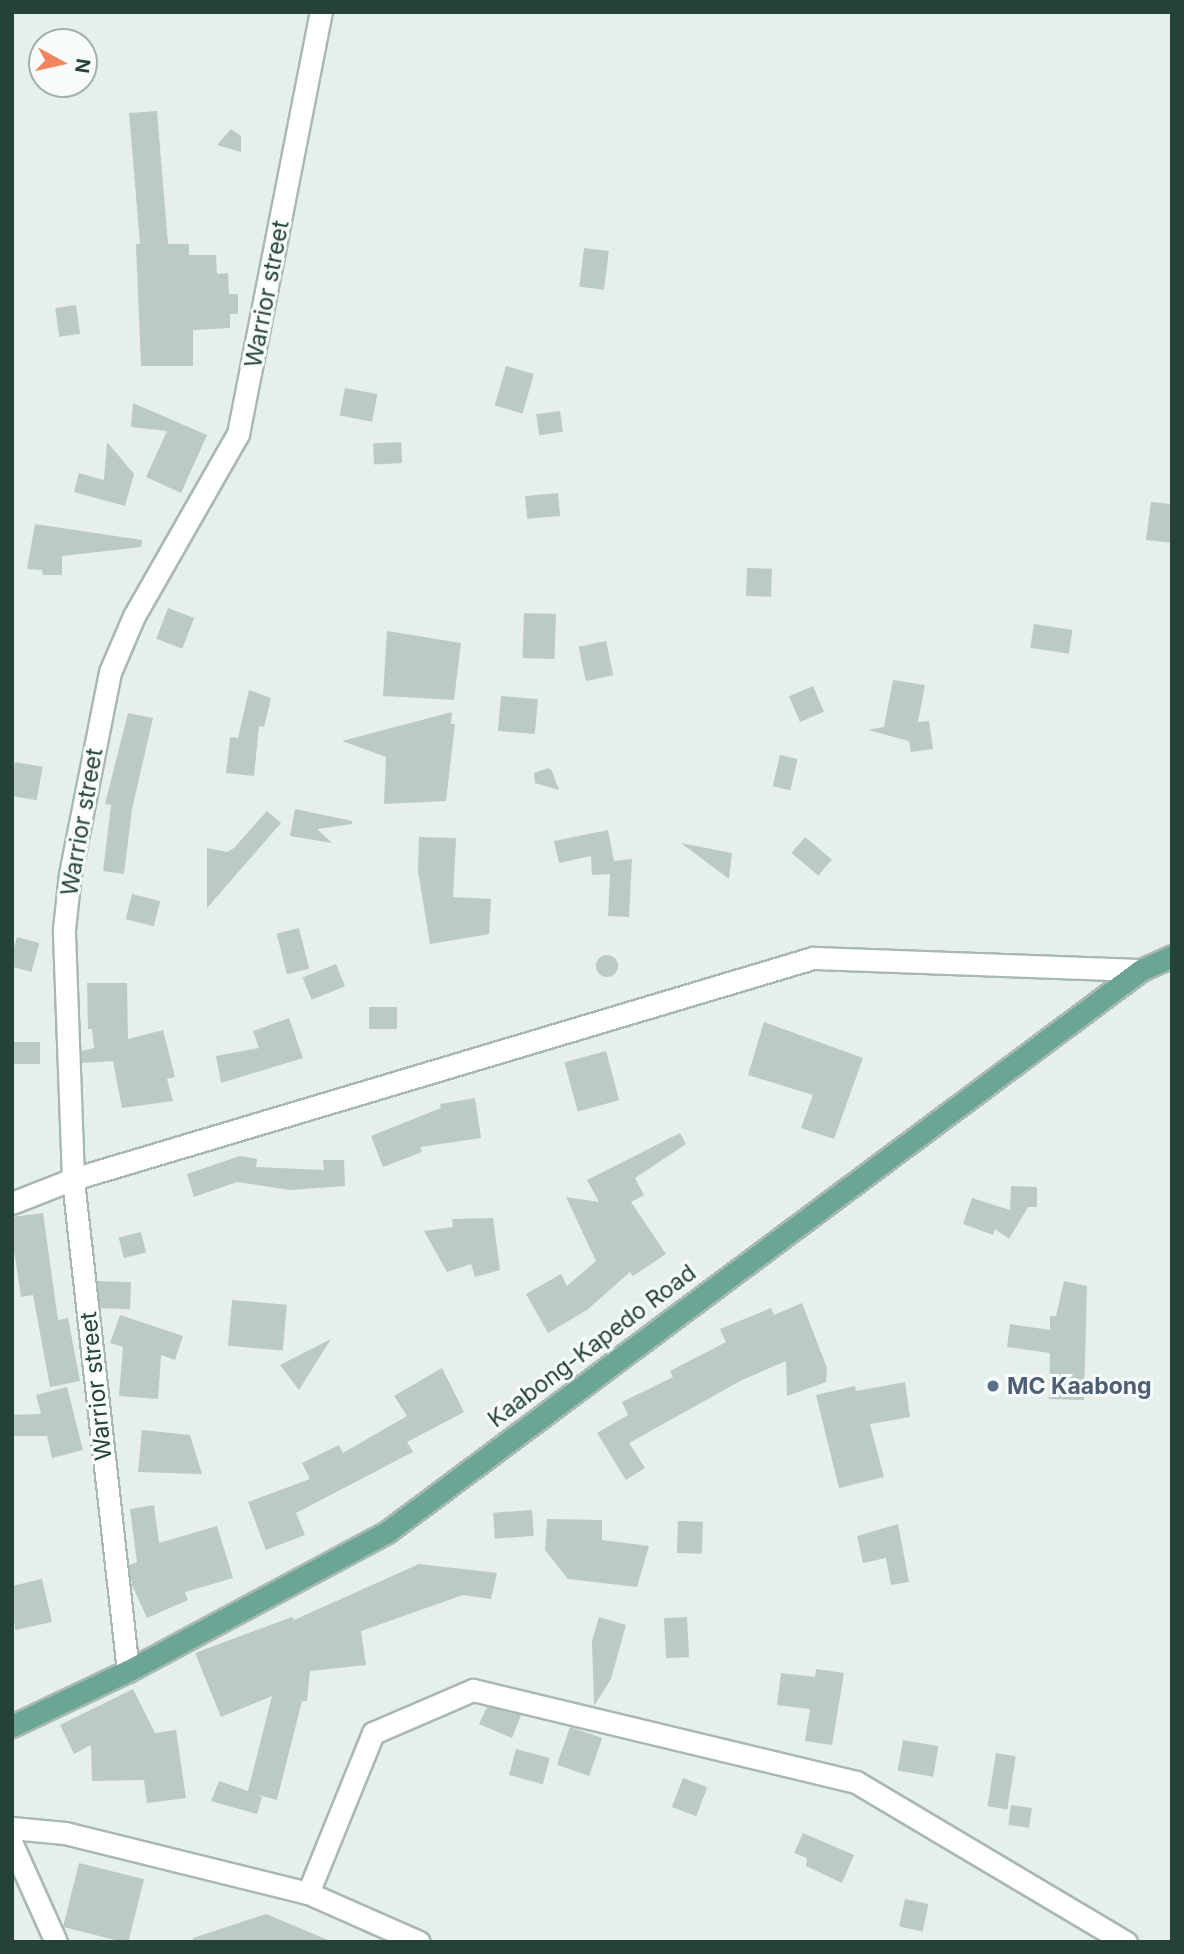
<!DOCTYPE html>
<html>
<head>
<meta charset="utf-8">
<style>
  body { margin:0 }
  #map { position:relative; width:1184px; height:1954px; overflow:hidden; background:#e6efeb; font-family:Inter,sans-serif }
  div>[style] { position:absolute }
  .building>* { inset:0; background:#bbcac4; transform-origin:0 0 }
  .round { border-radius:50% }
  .roads { filter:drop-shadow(2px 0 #a8b8b2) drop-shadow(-2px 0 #a8b8b2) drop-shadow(0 2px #a8b8b2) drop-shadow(0 -2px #a8b8b2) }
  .minor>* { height:21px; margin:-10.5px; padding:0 10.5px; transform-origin:10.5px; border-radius:10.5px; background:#fff }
  .major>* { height:21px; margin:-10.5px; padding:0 10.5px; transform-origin:10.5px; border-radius:10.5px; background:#6aa596 }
  .dots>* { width:19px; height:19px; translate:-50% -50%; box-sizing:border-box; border:4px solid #f7fbf9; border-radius:50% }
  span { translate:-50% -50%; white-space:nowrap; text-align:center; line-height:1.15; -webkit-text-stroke:6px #f7fbf9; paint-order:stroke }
  .street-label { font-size:23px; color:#24423a }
  .service-label { font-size:23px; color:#4e5e75; font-weight:700 }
  .left { translate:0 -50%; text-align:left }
  .frame { position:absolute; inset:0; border:14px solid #24423a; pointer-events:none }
  .north { position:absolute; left:28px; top:28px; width:70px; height:70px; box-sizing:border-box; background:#f7fbf9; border:2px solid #a3b1ad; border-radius:50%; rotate:98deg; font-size:19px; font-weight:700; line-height:28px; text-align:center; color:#24423a }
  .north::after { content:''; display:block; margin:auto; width:24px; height:32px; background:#f4845f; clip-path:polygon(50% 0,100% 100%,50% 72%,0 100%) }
</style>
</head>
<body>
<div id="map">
  <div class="building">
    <i style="clip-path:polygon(157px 111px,168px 244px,189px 244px,189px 255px,216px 255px,217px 274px,228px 273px,229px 294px,238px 294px,238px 314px,230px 314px,230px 328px,193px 330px,193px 366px,141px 366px,136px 244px,140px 244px,129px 113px)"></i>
    <i style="clip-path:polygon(231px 129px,241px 136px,241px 152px,217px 145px)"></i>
    <i style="left:584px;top:248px;width:25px;height:39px;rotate:7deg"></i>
    <i style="left:76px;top:305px;width:29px;height:21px;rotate:82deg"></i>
    <i style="left:506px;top:366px;width:29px;height:41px;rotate:16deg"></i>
    <i style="left:345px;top:388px;width:33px;height:28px;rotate:11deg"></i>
    <i style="clip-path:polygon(133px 403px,207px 435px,181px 493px,146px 477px,167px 431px,131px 427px)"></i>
    <i style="left:560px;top:411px;width:21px;height:24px;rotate:82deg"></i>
    <i style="clip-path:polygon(107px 442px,134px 474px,125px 506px,74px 492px,79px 473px,104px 480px)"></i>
    <i style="left:401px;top:442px;width:21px;height:28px;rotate:87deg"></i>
    <i style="left:558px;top:493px;width:23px;height:33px;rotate:85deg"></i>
    <i style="clip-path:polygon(1151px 502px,1172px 504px,1172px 543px,1146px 540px)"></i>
    <i style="clip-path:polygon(35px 524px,142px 540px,141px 547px,62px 556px,62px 575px,43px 575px,42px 570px,27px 569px)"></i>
    <i style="left:747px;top:568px;width:25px;height:28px;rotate:2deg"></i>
    <i style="left:168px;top:608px;width:28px;height:33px;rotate:21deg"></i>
    <i style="left:524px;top:613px;width:32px;height:45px;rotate:2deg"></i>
    <i style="left:1034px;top:624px;width:39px;height:24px;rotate:9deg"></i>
    <i style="clip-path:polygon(387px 631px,461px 643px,454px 700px,383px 696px)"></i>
    <i style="left:606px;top:641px;width:35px;height:28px;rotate:78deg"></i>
    <i style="clip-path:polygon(893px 680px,925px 685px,918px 722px,929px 721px,933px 749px,911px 752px,909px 741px,868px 730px,884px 727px)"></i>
    <i style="left:813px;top:686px;width:28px;height:26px;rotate:67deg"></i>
    <i style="clip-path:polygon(249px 690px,271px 698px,264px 727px,259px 726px,254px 776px,226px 773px,230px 737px,238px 738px)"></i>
    <i style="left:501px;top:696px;width:37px;height:35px;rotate:5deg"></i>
    <i style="clip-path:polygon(452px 712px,451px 724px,455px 724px,446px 801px,384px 804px,386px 757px,342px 741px)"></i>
    <i style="clip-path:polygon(128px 713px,153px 718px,132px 809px,124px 874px,103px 871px,111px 805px,105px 804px)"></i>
    <i style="left:780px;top:755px;width:18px;height:32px;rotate:13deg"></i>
    <i style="left:15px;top:762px;width:28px;height:34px;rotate:10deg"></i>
    <i style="clip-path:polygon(548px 768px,552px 771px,559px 790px,535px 783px,534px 773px)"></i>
    <i style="clip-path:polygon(295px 809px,352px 821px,352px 824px,317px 829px,332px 843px,290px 836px)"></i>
    <i style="clip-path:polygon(267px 811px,281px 823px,207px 908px,207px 848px,227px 852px,234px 848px)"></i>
    <i style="clip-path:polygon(608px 830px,614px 861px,632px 859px,629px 917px,608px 916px,610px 874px,592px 875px,591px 856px,559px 863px,554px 841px)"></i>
    <i style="clip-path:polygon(419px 837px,456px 838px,453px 897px,491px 899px,489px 934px,430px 944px,418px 871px)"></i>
    <i style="left:805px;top:837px;width:35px;height:21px;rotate:40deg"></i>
    <i style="clip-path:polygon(681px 843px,732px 853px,729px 879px)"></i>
    <i style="left:132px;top:894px;width:29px;height:26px;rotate:14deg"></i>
    <i style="left:299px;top:928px;width:42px;height:23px;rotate:76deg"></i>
    <i style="left:17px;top:937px;width:23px;height:30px;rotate:15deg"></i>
    <i class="round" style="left:596px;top:955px;width:22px;height:22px"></i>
    <i style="left:336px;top:964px;width:24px;height:36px;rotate:68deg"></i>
    <i style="clip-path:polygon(87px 983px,127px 983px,128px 1039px,163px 1030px,175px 1077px,167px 1079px,173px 1101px,122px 1108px,113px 1061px,82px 1063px,82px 1051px,94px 1048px,92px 1029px,88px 1029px)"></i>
    <i style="left:369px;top:1007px;width:28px;height:22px"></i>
    <i style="clip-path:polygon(289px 1018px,303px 1058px,221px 1083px,216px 1056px,259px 1048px,253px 1031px)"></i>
    <i style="clip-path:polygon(764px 1022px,863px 1058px,834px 1139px,801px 1128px,813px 1095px,748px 1075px)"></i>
    <i style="left:12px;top:1042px;width:28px;height:22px"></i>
    <i style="left:606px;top:1051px;width:51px;height:43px;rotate:75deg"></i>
    <i style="clip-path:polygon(475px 1098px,481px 1138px,420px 1147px,422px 1152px,383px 1167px,371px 1136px,441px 1108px,440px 1104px)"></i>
    <i style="clip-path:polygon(680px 1133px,686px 1144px,635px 1178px,644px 1195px,631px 1202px,666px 1254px,633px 1276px,630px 1272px,587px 1310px,548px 1333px,526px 1294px,561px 1274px,567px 1286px,596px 1261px,566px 1197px,599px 1202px,587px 1180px)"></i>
    <i style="clip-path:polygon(240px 1156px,257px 1159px,256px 1167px,324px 1170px,323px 1160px,344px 1160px,345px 1186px,290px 1190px,237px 1182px,194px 1197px,187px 1174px)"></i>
    <i style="clip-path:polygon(1011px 1186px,1037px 1187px,1037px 1207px,1028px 1207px,1009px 1239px,995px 1229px,993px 1235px,963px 1224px,972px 1198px,1010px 1210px)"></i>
    <i style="clip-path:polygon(43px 1213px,58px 1320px,68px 1318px,80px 1381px,50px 1387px,33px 1295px,21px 1297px,12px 1237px,12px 1217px)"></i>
    <i style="clip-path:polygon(493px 1218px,500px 1270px,475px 1277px,471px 1264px,447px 1272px,424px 1231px,453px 1227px,452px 1219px)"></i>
    <i style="left:141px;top:1232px;width:21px;height:23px;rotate:76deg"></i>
    <i style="left:98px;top:1281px;width:33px;height:27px;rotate:2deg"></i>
    <i style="clip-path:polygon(1064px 1281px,1087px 1286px,1084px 1400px,1049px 1399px,1050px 1353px,1007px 1347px,1010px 1324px,1050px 1330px,1050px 1316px,1056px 1316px)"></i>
    <i style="left:232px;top:1300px;width:55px;height:46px;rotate:5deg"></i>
    <i style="clip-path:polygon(802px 1303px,827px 1368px,826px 1382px,787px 1396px,786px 1361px,742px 1380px,629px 1443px,645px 1468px,626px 1480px,597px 1433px,628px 1415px,622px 1402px,673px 1377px,670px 1371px,726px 1342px,720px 1329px,771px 1308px,774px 1315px)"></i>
    <i style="clip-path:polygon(120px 1315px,183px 1336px,175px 1360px,161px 1355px,158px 1399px,119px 1396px,123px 1347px,110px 1343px)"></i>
    <i style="clip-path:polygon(331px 1339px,299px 1390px,280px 1365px)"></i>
    <i style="clip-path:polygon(442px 1368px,464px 1412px,407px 1442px,413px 1452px,296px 1513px,305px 1535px,266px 1550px,248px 1502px,310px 1479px,302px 1463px,339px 1445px,343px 1453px,407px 1416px,394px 1396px)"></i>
    <i style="clip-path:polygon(905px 1382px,910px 1417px,870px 1424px,884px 1477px,839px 1488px,816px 1395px,855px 1386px,856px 1391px)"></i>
    <i style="clip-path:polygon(67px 1387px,83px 1450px,52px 1458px,47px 1436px,12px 1436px,12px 1415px,41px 1414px,36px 1395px)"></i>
    <i style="clip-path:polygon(142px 1430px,190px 1435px,202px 1474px,138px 1472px)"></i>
    <i style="clip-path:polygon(154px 1505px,159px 1543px,217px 1526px,233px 1578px,185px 1592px,188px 1600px,147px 1618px,132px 1585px,129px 1565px,137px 1562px,130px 1509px)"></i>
    <i style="left:532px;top:1510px;width:26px;height:39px;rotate:86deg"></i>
    <i style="clip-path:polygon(547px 1519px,602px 1520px,602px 1540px,649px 1546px,637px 1587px,568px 1579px,545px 1550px)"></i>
    <i style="left:678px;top:1521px;width:25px;height:32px;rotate:2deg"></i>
    <i style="clip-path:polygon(898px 1524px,909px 1582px,891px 1585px,886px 1558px,863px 1563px,857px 1536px)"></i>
    <i style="clip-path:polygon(419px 1564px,497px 1573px,491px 1599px,463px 1595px,361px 1631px,366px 1665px,310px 1671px,307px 1701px,302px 1701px,277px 1800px,255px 1794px,262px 1797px,257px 1814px,211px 1801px,219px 1781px,248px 1791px,272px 1696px,221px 1717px,195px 1653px,292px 1617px,294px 1620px)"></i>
    <i style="clip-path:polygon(42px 1579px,52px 1622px,15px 1630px,12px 1586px)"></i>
    <i style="clip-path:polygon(599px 1617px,626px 1625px,611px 1679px,594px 1706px,592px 1641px)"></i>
    <i style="left:687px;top:1617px;width:40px;height:23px;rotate:87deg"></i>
    <i style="clip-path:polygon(816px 1669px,844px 1673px,832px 1745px,805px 1741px,810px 1709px,777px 1705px,781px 1673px,815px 1677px)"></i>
    <i style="clip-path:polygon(133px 1689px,155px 1733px,176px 1730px,186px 1798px,147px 1803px,144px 1780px,92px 1781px,91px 1745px,74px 1754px,60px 1725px)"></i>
    <i style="clip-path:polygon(487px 1707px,521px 1715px,512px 1738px,479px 1724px)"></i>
    <i style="left:570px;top:1727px;width:34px;height:40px;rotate:19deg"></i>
    <i style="left:903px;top:1740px;width:36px;height:31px;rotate:10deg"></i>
    <i style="left:516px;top:1749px;width:35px;height:27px;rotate:15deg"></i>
    <i style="left:996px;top:1753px;width:20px;height:54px;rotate:9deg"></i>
    <i style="left:683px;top:1778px;width:26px;height:31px;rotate:21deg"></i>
    <i style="left:1011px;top:1805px;width:21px;height:20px;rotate:8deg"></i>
    <i style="clip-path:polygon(803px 1833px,854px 1855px,842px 1883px,806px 1866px,807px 1858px,794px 1853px)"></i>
    <i style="left:79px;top:1863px;width:67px;height:66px;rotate:14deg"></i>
    <i style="left:905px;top:1899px;width:24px;height:28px;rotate:12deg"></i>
    <i style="clip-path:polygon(266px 1914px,333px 1942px,193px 1942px,193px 1938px)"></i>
  </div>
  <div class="roads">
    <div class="minor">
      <i style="left:12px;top:1203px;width:66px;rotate:-21.5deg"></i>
      <i style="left:73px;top:1179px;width:772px;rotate:-16.63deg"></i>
      <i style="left:813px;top:958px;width:328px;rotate:2.1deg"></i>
      <i style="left:128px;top:1671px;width:495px;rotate:-96.4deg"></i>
      <i style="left:73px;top:1179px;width:250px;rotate:-92.1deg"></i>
      <i style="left:64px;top:929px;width:55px;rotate:-83.8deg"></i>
      <i style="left:70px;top:874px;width:206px;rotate:-78.8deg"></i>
      <i style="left:110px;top:672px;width:61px;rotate:-66.8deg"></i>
      <i style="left:134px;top:616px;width:210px;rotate:-60.3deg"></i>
      <i style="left:238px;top:434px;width:430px;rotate:-78.9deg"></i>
      <i style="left:12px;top:1828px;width:53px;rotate:5.4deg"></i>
      <i style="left:65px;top:1833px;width:250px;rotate:13.9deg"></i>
      <i style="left:308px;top:1893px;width:121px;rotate:23.8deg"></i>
      <i style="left:12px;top:1844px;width:107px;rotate:65.8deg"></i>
      <i style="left:308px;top:1893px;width:173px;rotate:-67.9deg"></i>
      <i style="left:373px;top:1733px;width:109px;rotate:-23.3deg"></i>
      <i style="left:473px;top:1690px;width:394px;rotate:13.5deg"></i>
      <i style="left:856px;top:1782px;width:314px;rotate:30.7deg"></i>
    </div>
    <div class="major">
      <i style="left:12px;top:1726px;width:128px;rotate:-25.4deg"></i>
      <i style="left:128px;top:1671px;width:294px;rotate:-28.2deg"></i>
      <i style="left:387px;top:1532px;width:940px;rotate:-36.7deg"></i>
      <i style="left:1141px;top:970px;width:34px;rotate:-24deg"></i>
    </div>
  </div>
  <div class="dots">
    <i style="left:993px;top:1386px;background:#5c6f8a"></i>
  </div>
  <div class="street-label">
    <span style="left:267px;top:294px;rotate:-79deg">Warrior street</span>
    <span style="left:82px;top:822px;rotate:-80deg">Warrior street</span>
    <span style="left:592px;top:1346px;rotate:-37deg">Kaabong-Kapedo Road</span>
    <span style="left:96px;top:1386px;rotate:-96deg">Warrior street</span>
  </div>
  <div class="service-label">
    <span class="left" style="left:1007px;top:1386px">MC Kaabong</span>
  </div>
  <div class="frame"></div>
  <div class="north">N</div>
</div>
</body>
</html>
